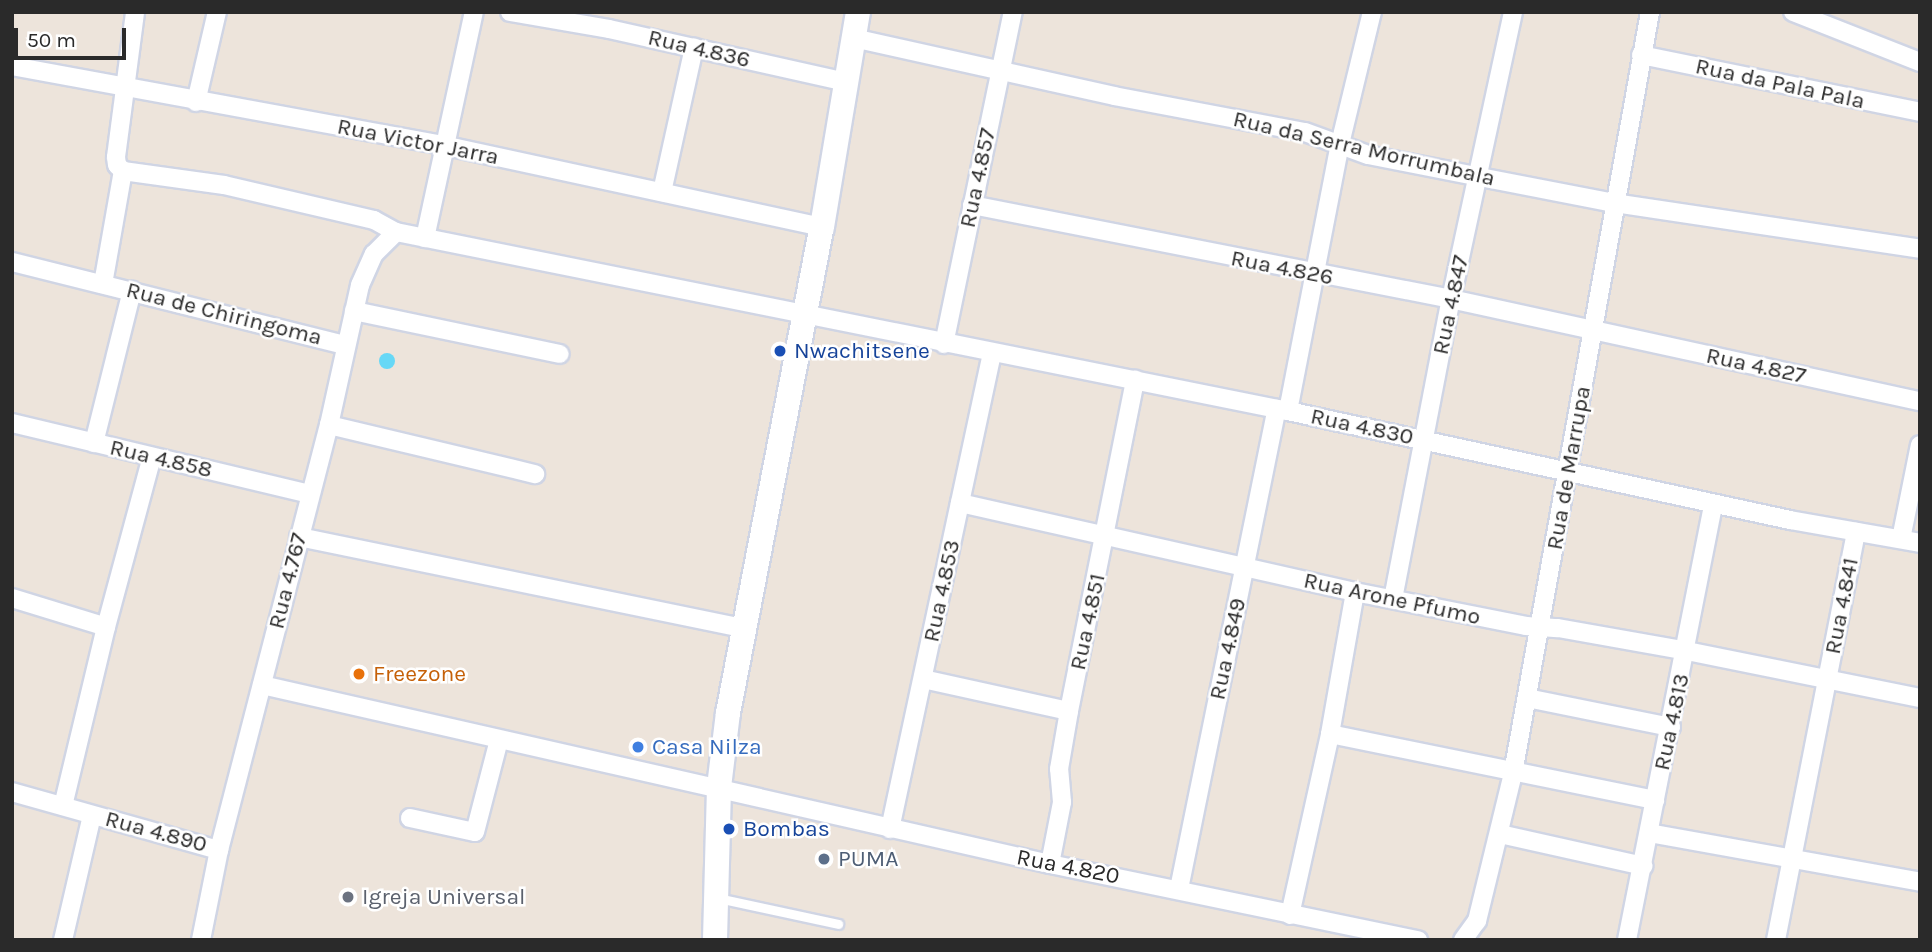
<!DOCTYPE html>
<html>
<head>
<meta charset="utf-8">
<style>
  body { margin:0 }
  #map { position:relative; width:1932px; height:952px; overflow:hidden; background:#ede4db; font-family:Karla,sans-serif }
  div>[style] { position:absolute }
  .water>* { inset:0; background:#67d8f6 }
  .round { border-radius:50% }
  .roads { filter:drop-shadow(2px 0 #d0d5e4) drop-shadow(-2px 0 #d0d5e4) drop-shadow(0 2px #d0d5e4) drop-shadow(0 -2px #d0d5e4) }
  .lane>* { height:9px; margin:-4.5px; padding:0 4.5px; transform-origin:4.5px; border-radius:4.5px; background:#fff }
  .street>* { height:18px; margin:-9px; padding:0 9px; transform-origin:9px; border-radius:9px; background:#fff }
  .secondary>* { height:24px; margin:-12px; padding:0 12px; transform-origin:12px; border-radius:12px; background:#fff }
  .dots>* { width:19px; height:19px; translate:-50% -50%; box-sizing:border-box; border:4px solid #fff; border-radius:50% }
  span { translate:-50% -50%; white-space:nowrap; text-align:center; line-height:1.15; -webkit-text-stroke:5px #fff; paint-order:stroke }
  .street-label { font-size:23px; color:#2a2a2a }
  .transit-label { font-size:23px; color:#164399 }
  .left { translate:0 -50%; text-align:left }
  .food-label { font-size:23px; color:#c56008 }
  .shop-label { font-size:23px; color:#366cbe }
  .service-label { font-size:23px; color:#4e5e75 }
  .worship-label { font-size:23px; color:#5b616d }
  .frame { position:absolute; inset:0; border:14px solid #2a2a2a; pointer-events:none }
  .scale { position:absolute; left:14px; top:28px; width:112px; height:32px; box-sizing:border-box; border:4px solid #2a2a2a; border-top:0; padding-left:9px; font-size:21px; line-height:24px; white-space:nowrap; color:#2a2a2a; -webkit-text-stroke:5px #fff; paint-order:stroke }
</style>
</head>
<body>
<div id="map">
  <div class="water">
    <i class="round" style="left:379px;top:353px;width:16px;height:16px"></i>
  </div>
  <div class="roads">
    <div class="lane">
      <i style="left:718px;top:898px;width:123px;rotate:12.2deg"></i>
    </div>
    <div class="street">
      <i style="left:510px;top:12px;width:100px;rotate:9.7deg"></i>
      <i style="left:609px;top:29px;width:243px;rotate:12.6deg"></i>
      <i style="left:1793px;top:12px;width:136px;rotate:21.5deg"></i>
      <i style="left:853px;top:38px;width:267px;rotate:12.5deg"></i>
      <i style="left:1114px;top:96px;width:194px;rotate:10.7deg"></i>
      <i style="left:1305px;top:132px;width:67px;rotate:20.1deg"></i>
      <i style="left:1368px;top:155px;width:114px;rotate:11.1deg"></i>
      <i style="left:1480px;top:177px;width:136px;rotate:11deg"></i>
      <i style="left:1614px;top:203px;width:309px;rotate:8.5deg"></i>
      <i style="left:1641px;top:55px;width:285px;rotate:11.5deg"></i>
      <i style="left:12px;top:66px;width:442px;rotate:10.4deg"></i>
      <i style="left:447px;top:146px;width:384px;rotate:12.2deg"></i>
      <i style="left:196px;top:102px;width:92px;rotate:-76.9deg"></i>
      <i style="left:123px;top:171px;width:102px;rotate:7.9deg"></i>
      <i style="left:224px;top:185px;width:154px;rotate:13.1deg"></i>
      <i style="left:374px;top:220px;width:25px;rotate:29deg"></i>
      <i style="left:396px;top:232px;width:910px;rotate:11.35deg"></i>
      <i style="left:1288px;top:411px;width:514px;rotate:12.25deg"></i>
      <i style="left:1790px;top:520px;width:132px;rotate:10deg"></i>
      <i style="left:123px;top:171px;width:8px;rotate:-135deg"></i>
      <i style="left:117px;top:165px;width:8px;rotate:-97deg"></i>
      <i style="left:116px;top:157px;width:146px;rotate:-82.5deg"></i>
      <i style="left:662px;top:192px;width:148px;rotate:-77.5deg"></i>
      <i style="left:972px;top:205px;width:488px;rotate:11.1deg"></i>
      <i style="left:1451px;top:299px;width:480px;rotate:12.3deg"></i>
      <i style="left:425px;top:238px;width:231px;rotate:-77.8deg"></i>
      <i style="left:12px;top:262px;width:344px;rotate:14deg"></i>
      <i style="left:103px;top:284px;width:115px;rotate:-80deg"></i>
      <i style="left:354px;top:311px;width:210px;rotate:11.8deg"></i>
      <i style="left:944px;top:344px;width:339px;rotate:-78.3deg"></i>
      <i style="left:1288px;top:411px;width:272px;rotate:-79deg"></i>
      <i style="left:1340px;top:144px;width:136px;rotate:-76.4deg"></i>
      <i style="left:12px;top:423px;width:305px;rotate:13.4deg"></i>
      <i style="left:329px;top:425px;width:212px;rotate:13.4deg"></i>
      <i style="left:94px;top:443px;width:157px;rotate:-76deg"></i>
      <i style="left:960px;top:503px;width:405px;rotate:12.7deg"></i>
      <i style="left:1355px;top:592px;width:174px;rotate:11.2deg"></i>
      <i style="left:1526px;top:626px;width:32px;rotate:4deg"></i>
      <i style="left:1558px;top:628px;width:131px;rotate:10.1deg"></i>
      <i style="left:1687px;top:651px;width:238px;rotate:11.4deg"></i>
      <i style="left:299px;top:537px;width:454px;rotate:11.6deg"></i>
      <i style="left:1901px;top:539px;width:96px;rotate:-78.6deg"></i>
      <i style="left:12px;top:598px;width:98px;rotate:17.1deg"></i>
      <i style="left:1393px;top:599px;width:306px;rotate:-79.1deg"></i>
      <i style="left:1451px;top:299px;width:294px;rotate:-77.8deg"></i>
      <i style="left:923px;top:679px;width:149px;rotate:12.4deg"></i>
      <i style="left:262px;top:685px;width:808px;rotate:12.8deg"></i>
      <i style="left:1050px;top:864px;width:376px;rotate:11.7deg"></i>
      <i style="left:1527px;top:698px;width:147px;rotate:11.4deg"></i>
      <i style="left:1330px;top:734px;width:332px;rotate:11.5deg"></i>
      <i style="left:12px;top:792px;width:215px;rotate:15.7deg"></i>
      <i style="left:63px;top:806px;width:184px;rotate:-76.5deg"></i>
      <i style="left:106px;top:627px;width:176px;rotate:-74.9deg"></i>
      <i style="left:410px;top:818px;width:66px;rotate:12.2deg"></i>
      <i style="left:475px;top:832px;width:95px;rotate:-75.4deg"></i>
      <i style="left:890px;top:829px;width:486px;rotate:-77.9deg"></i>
      <i style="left:1649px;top:833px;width:275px;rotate:10.2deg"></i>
      <i style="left:1500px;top:834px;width:147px;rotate:12.6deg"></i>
      <i style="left:1050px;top:864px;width:63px;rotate:-79deg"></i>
      <i style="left:1062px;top:802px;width:33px;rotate:-95deg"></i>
      <i style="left:1059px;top:769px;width:59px;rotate:-80.2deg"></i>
      <i style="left:1069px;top:711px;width:338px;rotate:-78.7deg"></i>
      <i style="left:1179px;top:889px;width:490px;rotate:-78.5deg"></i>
      <i style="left:1290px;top:915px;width:185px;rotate:-77.5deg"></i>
      <i style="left:1330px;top:734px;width:144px;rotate:-80deg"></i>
      <i style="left:63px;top:940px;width:128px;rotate:-76.9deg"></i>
      <i style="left:201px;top:940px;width:92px;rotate:-78.7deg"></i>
      <i style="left:219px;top:850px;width:439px;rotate:-75.5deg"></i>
      <i style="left:329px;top:425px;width:143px;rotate:-77.5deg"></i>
      <i style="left:360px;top:285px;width:34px;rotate:-66deg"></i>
      <i style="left:374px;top:254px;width:31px;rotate:-45deg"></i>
      <i style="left:1463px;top:940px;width:24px;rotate:-54deg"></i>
      <i style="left:1477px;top:921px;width:152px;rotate:-76.3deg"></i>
      <i style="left:1513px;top:773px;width:773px;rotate:-79.79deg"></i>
      <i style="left:1627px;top:940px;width:444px;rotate:-78.8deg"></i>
      <i style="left:1776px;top:940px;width:416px;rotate:-78.9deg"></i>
    </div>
    <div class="secondary">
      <i style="left:715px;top:940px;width:153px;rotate:-88.5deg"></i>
      <i style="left:719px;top:787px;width:75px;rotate:-83.1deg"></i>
      <i style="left:728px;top:713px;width:495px;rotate:-79.1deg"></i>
      <i style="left:822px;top:227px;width:218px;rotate:-80.5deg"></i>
    </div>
  </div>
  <div class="dots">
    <i style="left:780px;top:351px;background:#1a4fb4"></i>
    <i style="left:359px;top:674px;background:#e8710a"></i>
    <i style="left:638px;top:747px;background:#3f7fe0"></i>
    <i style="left:729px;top:829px;background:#1a4fb4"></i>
    <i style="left:824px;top:859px;background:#5c6f8a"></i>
    <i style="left:348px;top:897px;background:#6b7280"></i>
  </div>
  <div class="street-label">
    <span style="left:699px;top:49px;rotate:13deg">Rua 4.836</span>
    <span style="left:1780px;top:84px;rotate:12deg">Rua da Pala Pala</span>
    <span style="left:418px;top:142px;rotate:11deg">Rua Victor Jarra</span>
    <span style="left:1364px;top:149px;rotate:13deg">Rua da Serra Morrumbala</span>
    <span style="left:978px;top:178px;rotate:-78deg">Rua 4.857</span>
    <span style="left:1282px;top:268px;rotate:11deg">Rua 4.826</span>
    <span style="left:1451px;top:305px;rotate:-78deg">Rua 4.847</span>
    <span style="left:224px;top:314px;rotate:14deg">Rua de Chiringoma</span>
    <span style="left:1756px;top:366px;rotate:12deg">Rua 4.827</span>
    <span style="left:1362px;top:427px;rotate:12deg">Rua 4.830</span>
    <span style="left:161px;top:459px;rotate:13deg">Rua 4.858</span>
    <span style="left:1569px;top:468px;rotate:-80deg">Rua de Marrupa</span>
    <span style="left:288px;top:581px;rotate:-76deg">Rua 4.767</span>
    <span style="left:942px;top:591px;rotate:-78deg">Rua 4.853</span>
    <span style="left:1392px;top:599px;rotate:12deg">Rua Arone Pfumo</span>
    <span style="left:1842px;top:606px;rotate:-79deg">Rua 4.841</span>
    <span style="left:1088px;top:622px;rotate:-78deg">Rua 4.851</span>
    <span style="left:1228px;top:649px;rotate:-78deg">Rua 4.849</span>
    <span style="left:1672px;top:722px;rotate:-78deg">Rua 4.813</span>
    <span style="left:156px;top:832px;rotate:15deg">Rua 4.890</span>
    <span style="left:1068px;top:867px;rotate:11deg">Rua 4.820</span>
  </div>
  <div class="transit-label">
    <span class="left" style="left:794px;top:351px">Nwachitsene</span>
    <span class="left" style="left:743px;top:829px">Bombas</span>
  </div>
  <div class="food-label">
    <span class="left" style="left:373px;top:674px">Freezone</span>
  </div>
  <div class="shop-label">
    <span class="left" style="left:652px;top:747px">Casa Nilza</span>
  </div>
  <div class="service-label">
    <span class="left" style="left:838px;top:859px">PUMA</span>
  </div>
  <div class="worship-label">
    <span class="left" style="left:362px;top:897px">Igreja Universal</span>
  </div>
  <div class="frame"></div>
  <div class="scale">50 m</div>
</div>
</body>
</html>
